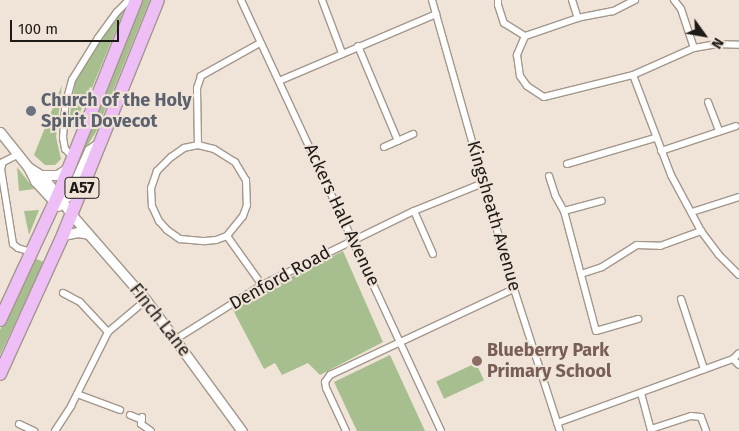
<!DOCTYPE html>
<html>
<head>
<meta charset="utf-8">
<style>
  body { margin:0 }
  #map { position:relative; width:739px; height:431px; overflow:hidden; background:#f0e4d9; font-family:"Fira Sans",sans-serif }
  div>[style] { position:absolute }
  .green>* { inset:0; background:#a7bf8e; transform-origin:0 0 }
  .roads { filter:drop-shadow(1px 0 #a3978c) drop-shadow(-1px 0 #a3978c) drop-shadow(0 1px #a3978c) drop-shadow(0 -1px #a3978c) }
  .street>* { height:6px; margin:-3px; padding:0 3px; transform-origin:3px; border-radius:3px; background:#fff }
  .secondary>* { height:9px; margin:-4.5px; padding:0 4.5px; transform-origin:4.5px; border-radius:4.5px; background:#fff }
  .highway>* { height:12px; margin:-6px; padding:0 6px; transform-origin:6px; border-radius:6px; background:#eebef6 }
  .dots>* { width:14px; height:14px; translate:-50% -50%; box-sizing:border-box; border:2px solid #f0e4d9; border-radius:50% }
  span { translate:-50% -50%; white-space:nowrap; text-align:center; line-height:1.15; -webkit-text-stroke:4px #f0e4d9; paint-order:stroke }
  .shield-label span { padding:1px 4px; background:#f0e4d9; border:1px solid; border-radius:4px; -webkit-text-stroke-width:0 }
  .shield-label { font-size:16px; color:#1e1a16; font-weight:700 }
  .worship-label { font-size:18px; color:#5b616d; font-weight:700 }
  .left { translate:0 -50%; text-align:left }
  .street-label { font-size:18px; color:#1e1a16 }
  .education-label { font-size:18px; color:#785e54; font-weight:700 }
  .north { position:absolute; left:679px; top:10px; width:50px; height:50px; -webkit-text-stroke:4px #f0e4d9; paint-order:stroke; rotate:122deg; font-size:14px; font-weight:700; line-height:20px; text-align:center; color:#1e1a16 }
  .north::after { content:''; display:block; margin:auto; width:18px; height:22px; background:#1e1a16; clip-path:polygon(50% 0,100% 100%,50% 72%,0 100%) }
  .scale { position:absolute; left:10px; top:20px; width:109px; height:22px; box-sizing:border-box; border:2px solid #1e1a16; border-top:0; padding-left:6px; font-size:15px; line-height:18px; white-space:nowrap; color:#1e1a16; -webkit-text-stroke:4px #f0e4d9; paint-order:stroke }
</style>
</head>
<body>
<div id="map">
  <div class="green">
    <i style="clip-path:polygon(142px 0,150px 0,96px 132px,87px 146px,83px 146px)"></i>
    <i style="clip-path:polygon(122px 9px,124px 10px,92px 88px,90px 87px,74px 128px,68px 126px,75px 83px,95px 47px)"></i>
    <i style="clip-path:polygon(62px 85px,56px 137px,61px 159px,55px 165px,45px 165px,34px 155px)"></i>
    <i style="clip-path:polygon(17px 167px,34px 189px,19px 191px)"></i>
    <i style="clip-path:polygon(39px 210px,29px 235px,24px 211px)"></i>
    <i style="clip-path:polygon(343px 251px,383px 342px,320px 375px,308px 363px,282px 375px,275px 363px,264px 369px,233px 310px,287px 279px)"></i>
    <i style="clip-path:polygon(34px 258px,44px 262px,0 355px,0 330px)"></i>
    <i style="clip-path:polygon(390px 355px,425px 431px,357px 431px,334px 382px)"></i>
    <i style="left:476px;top:363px;width:19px;height:44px;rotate:65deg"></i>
  </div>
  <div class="roads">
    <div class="street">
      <i style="left:241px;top:0;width:475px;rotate:65.1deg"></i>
      <i style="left:322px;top:0;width:57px;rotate:69.3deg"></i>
      <i style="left:432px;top:0;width:300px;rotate:74.2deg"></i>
      <i style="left:514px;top:289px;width:149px;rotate:72.1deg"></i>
      <i style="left:498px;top:0;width:5px;rotate:90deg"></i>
      <i style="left:498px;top:5px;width:19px;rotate:72deg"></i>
      <i style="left:504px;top:23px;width:25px;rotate:32deg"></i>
      <i style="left:572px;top:0;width:19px;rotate:72deg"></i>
      <i style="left:635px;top:0;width:25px;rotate:153deg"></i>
      <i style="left:613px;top:11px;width:36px;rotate:169deg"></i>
      <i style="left:578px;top:18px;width:56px;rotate:161.2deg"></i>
      <i style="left:525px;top:36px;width:21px;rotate:113deg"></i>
      <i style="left:517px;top:55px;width:21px;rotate:82deg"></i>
      <i style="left:520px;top:76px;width:12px;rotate:55deg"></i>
      <i style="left:527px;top:86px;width:20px;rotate:33deg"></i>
      <i style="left:544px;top:97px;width:92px;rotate:-13.9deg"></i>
      <i style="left:633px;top:75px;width:67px;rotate:-23.9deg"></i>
      <i style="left:694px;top:48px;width:22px;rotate:-10deg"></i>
      <i style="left:716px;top:44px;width:23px;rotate:2deg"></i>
      <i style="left:674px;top:0;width:11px;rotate:52deg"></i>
      <i style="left:681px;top:9px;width:41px;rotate:71.6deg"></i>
      <i style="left:260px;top:43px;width:68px;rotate:150.8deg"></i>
      <i style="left:201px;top:76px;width:13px;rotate:108deg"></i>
      <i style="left:197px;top:88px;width:57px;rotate:89deg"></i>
      <i style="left:198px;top:145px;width:16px;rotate:14deg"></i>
      <i style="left:214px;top:149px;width:25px;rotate:32deg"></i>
      <i style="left:235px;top:162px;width:21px;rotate:59deg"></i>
      <i style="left:246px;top:180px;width:25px;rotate:88deg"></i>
      <i style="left:247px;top:205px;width:12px;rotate:110deg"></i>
      <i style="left:243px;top:216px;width:26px;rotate:129deg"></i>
      <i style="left:227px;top:236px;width:60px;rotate:54.5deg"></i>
      <i style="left:358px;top:46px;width:103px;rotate:67.2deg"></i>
      <i style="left:633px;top:75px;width:107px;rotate:69.2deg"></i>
      <i style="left:671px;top:175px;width:64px;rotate:61.8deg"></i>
      <i style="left:701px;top:231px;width:30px;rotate:53deg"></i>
      <i style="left:719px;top:255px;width:28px;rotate:45deg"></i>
      <i style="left:279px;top:81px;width:171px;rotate:-23.1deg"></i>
      <i style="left:708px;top:102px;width:31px;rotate:69deg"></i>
      <i style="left:198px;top:145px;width:14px;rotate:168deg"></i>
      <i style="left:184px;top:148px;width:16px;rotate:145deg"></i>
      <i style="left:171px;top:157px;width:20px;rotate:135deg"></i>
      <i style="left:157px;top:171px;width:18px;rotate:109deg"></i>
      <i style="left:151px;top:188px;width:18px;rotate:87deg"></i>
      <i style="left:152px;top:206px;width:17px;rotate:65deg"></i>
      <i style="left:159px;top:221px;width:12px;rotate:48deg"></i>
      <i style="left:167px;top:230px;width:16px;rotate:35deg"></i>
      <i style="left:180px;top:239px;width:25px;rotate:5deg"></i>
      <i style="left:205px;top:241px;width:11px;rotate:-5deg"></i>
      <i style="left:216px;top:240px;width:12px;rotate:-20deg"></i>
      <i style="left:384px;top:147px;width:32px;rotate:-24deg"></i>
      <i style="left:661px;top:151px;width:79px;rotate:-18.4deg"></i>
      <i style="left:17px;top:155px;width:16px;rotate:153deg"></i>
      <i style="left:3px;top:162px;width:7px;rotate:106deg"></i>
      <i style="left:1px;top:169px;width:76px;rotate:80.9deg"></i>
      <i style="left:13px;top:244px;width:6px;rotate:39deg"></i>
      <i style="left:18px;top:248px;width:14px;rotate:17deg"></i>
      <i style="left:73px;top:157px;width:11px;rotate:-135deg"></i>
      <i style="left:65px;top:149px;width:11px;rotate:-100deg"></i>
      <i style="left:63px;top:138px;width:32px;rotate:-86deg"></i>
      <i style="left:65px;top:106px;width:27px;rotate:-75deg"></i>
      <i style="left:72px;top:80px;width:49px;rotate:-58.2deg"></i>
      <i style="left:98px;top:38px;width:32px;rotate:-54deg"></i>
      <i style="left:117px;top:12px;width:17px;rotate:-45deg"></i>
      <i style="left:567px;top:164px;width:92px;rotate:-16.5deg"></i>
      <i style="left:549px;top:176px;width:20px;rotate:72deg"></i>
      <i style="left:555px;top:195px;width:18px;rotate:61deg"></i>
      <i style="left:564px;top:211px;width:124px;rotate:75.1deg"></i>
      <i style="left:596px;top:331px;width:44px;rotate:-15.9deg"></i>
      <i style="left:414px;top:211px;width:47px;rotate:66.2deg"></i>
      <i style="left:564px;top:211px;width:39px;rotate:-15deg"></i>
      <i style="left:692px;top:212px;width:49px;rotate:-17.7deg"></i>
      <i style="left:581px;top:274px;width:22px;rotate:-18deg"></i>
      <i style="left:602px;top:267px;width:41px;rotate:-32.2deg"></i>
      <i style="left:637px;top:245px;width:23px;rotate:2deg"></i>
      <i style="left:660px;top:246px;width:44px;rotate:-20.1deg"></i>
      <i style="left:63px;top:293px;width:19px;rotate:28deg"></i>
      <i style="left:80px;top:302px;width:41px;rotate:47deg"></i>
      <i style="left:681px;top:299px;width:74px;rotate:71.8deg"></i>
      <i style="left:176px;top:339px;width:102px;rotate:-32.1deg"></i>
      <i style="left:262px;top:285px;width:169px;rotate:-26deg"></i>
      <i style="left:414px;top:211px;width:74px;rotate:-22.1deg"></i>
      <i style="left:733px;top:359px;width:8px;rotate:45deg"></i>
      <i style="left:641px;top:393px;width:39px;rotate:75deg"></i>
      <i style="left:77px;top:394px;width:46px;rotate:20.4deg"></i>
      <i style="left:130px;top:415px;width:13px;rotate:23deg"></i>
      <i style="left:142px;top:417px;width:7px;rotate:98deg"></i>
      <i style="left:141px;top:424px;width:12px;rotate:35deg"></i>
      <i style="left:557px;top:423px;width:187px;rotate:-20deg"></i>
      <i style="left:733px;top:359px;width:8px;rotate:-45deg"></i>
      <i style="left:19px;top:424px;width:17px;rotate:25deg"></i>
      <i style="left:651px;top:429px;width:42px;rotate:-18deg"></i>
      <i style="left:691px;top:416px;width:10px;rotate:6deg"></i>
      <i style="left:701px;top:417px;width:15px;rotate:70deg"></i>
      <i style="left:55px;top:431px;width:30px;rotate:-57deg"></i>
      <i style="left:71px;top:406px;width:83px;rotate:-63.4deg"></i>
      <i style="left:108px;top:332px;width:50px;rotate:-40.1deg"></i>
      <i style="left:346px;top:431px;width:47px;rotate:-114.9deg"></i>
      <i style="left:326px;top:388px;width:6px;rotate:-99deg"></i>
      <i style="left:325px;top:382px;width:9px;rotate:-54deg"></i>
      <i style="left:330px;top:375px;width:203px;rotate:-25.1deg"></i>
    </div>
    <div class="secondary">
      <i style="left:0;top:132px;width:45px;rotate:51.3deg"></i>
      <i style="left:28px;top:167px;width:15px;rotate:32deg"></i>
      <i style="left:41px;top:175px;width:26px;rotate:50deg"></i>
      <i style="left:58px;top:195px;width:23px;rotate:56deg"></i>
      <i style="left:71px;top:214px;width:114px;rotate:48.9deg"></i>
      <i style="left:146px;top:300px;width:162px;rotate:53.8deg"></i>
      <i style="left:28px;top:167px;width:16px;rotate:63deg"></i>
      <i style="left:35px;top:181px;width:34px;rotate:47deg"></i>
      <i style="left:41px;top:175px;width:16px"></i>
      <i style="left:57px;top:175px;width:13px;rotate:-32deg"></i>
      <i style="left:59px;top:203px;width:13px;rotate:-39deg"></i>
      <i style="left:69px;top:195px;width:49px;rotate:-66deg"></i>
      <i style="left:89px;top:150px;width:14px;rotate:-34deg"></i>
      <i style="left:63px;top:235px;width:15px;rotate:-11deg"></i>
      <i style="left:78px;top:232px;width:10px;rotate:11deg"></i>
    </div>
    <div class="highway">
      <i style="left:0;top:320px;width:138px;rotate:-65.1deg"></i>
      <i style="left:58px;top:195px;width:210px;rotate:-68.2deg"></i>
      <i style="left:0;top:374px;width:153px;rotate:-65.6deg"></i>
      <i style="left:63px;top:235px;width:253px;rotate:-68deg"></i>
    </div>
  </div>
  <div class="dots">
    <i style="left:31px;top:111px;background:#6b7280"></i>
    <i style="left:477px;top:361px;background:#8d6e63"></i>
  </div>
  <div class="shield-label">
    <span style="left:82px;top:188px">A57</span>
  </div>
  <div class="worship-label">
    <span class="left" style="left:41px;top:111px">Church of the Holy<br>Spirit Dovecot</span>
  </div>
  <div class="street-label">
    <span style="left:342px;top:215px;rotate:65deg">Ackers Hall Avenue</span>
    <span style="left:494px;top:216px;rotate:74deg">Kingsheath Avenue</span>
    <span style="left:280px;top:278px;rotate:-29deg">Denford Road</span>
    <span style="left:160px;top:320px;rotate:52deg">Finch Lane</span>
  </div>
  <div class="education-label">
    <span class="left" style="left:487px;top:361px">Blueberry Park<br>Primary School</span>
  </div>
  <div class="north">N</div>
  <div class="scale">100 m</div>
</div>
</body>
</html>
